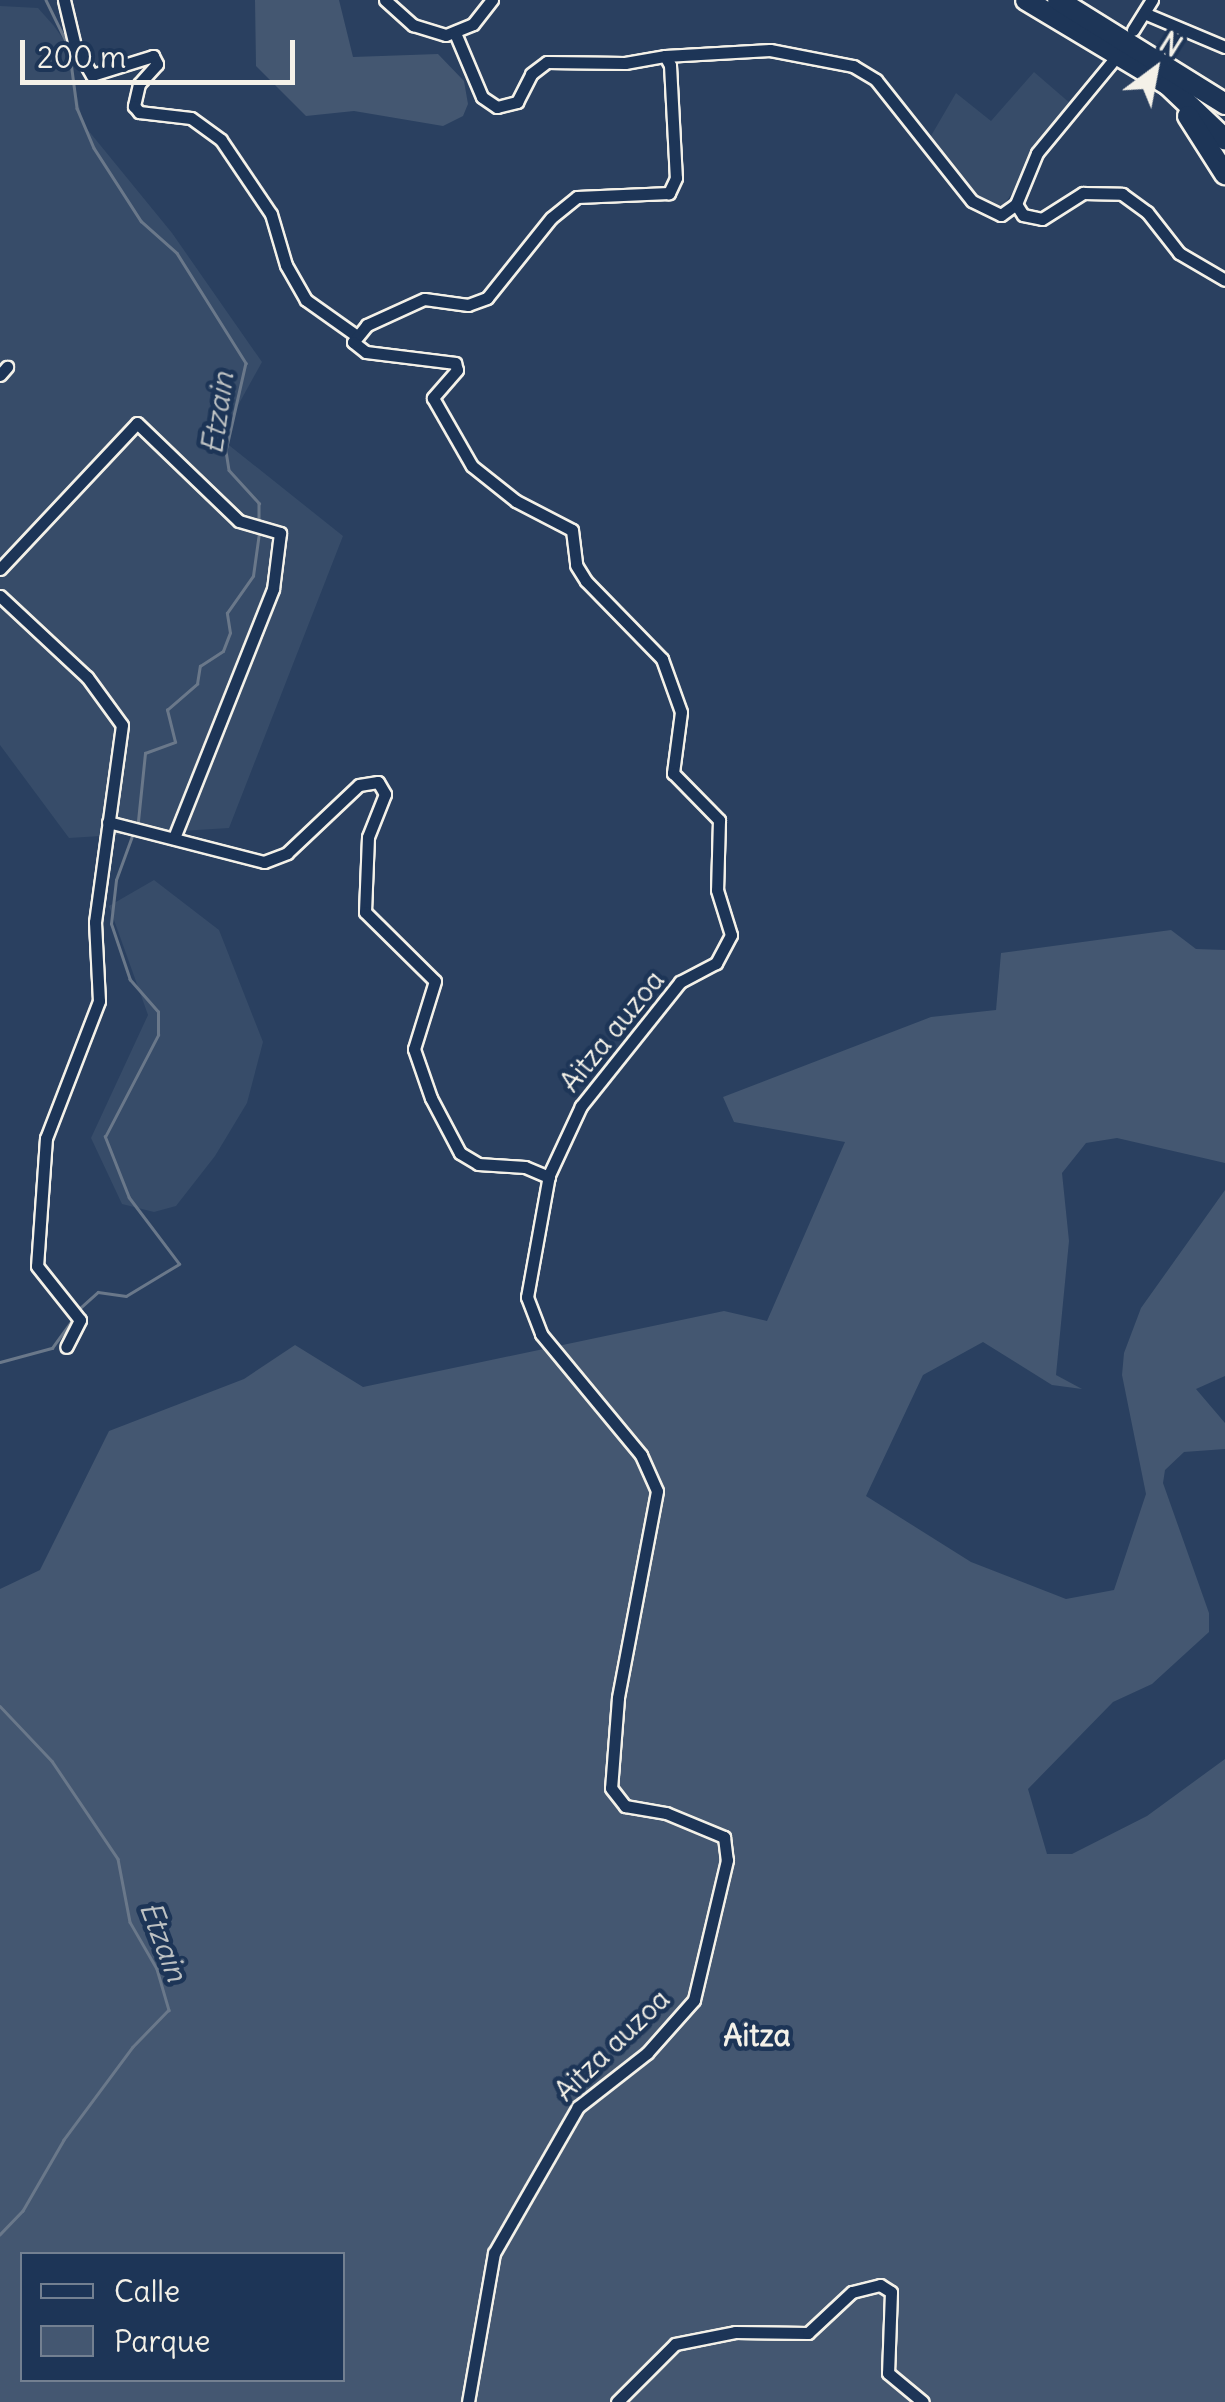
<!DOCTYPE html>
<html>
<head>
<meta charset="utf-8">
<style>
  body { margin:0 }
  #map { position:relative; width:1225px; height:2402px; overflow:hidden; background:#2a4060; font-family:Delius,sans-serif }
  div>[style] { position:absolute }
  .built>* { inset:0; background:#374c69 }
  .green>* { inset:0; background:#445771 }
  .stream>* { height:2.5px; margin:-1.25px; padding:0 1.25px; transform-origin:1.25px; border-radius:1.25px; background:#6a788a }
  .roads { filter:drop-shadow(2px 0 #f4f1e8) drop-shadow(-2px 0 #f4f1e8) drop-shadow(0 2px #f4f1e8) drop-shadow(0 -2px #f4f1e8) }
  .minor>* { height:11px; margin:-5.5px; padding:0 5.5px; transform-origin:5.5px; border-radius:5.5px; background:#1d3557 }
  .motorway>* { height:20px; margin:-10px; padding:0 10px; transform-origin:10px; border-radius:10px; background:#1d3557 }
  span { translate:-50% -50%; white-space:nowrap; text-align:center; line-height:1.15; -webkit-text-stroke:9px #1d3557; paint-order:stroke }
  .street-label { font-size:28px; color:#f4f1e8 }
  .water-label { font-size:30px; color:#bdc1c2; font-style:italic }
  .neighbourhood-label { font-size:30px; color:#f4f1e8; font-weight:700 }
  .legend { position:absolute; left:20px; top:2252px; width:325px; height:130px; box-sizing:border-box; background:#1d3557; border:2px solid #738091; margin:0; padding:12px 18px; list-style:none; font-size:30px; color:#f4f1e8 }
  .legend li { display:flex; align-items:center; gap:20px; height:50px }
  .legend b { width:50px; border:2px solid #738091 }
  .north { position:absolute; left:1105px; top:20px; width:100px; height:100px; -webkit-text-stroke:8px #1d3557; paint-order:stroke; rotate:32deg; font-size:28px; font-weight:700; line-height:40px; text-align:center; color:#f4f1e8 }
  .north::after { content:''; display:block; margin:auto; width:35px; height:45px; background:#f4f1e8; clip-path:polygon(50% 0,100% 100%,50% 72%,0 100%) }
  .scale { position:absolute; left:20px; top:40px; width:275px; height:45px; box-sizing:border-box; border:5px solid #f4f1e8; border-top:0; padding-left:12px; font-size:30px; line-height:35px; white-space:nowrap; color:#f4f1e8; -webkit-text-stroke:8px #1d3557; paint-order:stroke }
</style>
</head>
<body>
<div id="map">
  <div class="built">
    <i style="clip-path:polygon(0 6px,38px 8px,54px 26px,66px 43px,83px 124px,172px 233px,262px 362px,220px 438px,343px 536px,229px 828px,69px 838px,0 745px)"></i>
    <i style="clip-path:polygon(1034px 72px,1071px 104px,1000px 211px,973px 196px,928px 141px,956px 93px,991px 121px)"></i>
    <i style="clip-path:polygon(154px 880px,219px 930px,263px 1042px,247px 1103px,215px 1156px,176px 1206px,154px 1212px,122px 1204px,91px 1138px,148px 1015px,109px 906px)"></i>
  </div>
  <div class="green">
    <i style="clip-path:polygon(255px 0,339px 0,353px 57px,438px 54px,464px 81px,468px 104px,463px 116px,443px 126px,354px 111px,306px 116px,256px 66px)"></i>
    <i style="clip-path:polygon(evenodd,1171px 930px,1196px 949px,1225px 950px,1225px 1163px,1117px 1138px,1086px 1143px,1062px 1173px,1069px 1241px,1056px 1375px,1082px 1389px,1052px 1385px,983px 1342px,923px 1375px,866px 1496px,971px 1562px,1066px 1599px,1114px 1590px,1146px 1494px,1122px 1375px,1124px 1353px,1141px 1308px,1225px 1190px,1225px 1376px,1196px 1389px,1225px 1423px,1225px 1449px,1184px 1452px,1165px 1470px,1163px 1483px,1209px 1613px,1209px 1632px,1152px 1684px,1113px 1702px,1028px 1789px,1047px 1854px,1072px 1854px,1147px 1816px,1225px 1759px,1225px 2402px,0 2402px,0 1589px,40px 1570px,109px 1431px,244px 1379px,295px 1345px,363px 1387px,724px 1311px,767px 1321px,845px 1142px,734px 1122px,723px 1097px,931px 1017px,996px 1010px,1001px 953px,1171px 930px,22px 2254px,342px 2254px,342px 2380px,22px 2380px,22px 2254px)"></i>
  </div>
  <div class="stream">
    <i style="left:46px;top:0;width:52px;rotate:63.9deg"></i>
    <i style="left:69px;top:47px;width:62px;rotate:82.5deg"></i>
    <i style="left:77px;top:108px;width:43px;rotate:67deg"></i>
    <i style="left:94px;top:148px;width:87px;rotate:57.2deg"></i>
    <i style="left:141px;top:221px;width:48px;rotate:41.6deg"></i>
    <i style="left:177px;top:253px;width:130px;rotate:57.9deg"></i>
    <i style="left:246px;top:363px;width:90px;rotate:102.8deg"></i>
    <i style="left:226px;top:451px;width:19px;rotate:81deg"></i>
    <i style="left:229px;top:470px;width:45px;rotate:47.7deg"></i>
    <i style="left:259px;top:503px;width:17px;rotate:90deg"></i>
    <i style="left:138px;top:821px;width:68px;rotate:-84.1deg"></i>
    <i style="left:145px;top:753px;width:32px;rotate:-20deg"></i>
    <i style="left:175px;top:742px;width:33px;rotate:-104deg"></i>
    <i style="left:167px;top:710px;width:40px;rotate:-41deg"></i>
    <i style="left:197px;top:684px;width:18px;rotate:-81deg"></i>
    <i style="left:200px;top:666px;width:27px;rotate:-33deg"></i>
    <i style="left:223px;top:651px;width:19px;rotate:-69deg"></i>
    <i style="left:230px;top:633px;width:20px;rotate:-99deg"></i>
    <i style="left:227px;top:613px;width:45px;rotate:-54.9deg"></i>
    <i style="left:253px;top:576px;width:43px;rotate:-82.1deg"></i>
    <i style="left:79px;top:1309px;width:25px;rotate:-42deg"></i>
    <i style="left:98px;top:1292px;width:28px;rotate:8deg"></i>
    <i style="left:126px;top:1296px;width:62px;rotate:-31.1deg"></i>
    <i style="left:179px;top:1264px;width:83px;rotate:-127.1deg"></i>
    <i style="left:129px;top:1198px;width:66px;rotate:-111.5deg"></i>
    <i style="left:105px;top:1137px;width:115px;rotate:-62.5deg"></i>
    <i style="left:158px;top:1035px;width:23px;rotate:-90deg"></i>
    <i style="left:158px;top:1012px;width:43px;rotate:-131.2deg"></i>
    <i style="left:130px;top:980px;width:59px;rotate:-108.7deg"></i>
    <i style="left:111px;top:924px;width:44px;rotate:-83.5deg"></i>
    <i style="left:116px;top:880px;width:47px;rotate:-70deg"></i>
    <i style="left:0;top:1362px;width:54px;rotate:-15.1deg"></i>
    <i style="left:52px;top:1348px;width:34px;rotate:-54deg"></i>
    <i style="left:0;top:1706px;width:76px;rotate:46.6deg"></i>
    <i style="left:52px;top:1761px;width:118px;rotate:56deg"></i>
    <i style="left:118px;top:1859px;width:64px;rotate:79.2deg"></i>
    <i style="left:130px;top:1922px;width:54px;rotate:60.1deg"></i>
    <i style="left:157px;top:1969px;width:43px;rotate:73.7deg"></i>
    <i style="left:169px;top:2010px;width:52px;rotate:134.2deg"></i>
    <i style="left:133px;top:2047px;width:116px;rotate:126.6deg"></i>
    <i style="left:64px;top:2140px;width:82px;rotate:120deg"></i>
    <i style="left:23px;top:2211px;width:33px;rotate:134deg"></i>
  </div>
  <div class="roads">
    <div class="minor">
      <i style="left:64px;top:0;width:47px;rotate:76.6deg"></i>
      <i style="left:75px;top:46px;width:34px;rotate:60deg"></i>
      <i style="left:92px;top:75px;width:64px;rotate:-17.3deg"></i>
      <i style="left:153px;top:56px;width:9px;rotate:63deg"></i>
      <i style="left:157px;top:64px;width:27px;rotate:132deg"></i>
      <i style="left:139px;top:84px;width:23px;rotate:103deg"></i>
      <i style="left:134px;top:106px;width:8px;rotate:50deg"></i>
      <i style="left:139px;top:112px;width:52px;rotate:6.6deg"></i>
      <i style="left:191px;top:118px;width:37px;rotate:36deg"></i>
      <i style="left:221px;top:140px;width:89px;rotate:56deg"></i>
      <i style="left:271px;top:214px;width:53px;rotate:73.6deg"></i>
      <i style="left:286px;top:265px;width:40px;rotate:60.3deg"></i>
      <i style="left:306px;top:300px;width:59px;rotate:35.3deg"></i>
      <i style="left:385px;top:0;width:38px;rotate:42deg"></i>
      <i style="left:413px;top:25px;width:34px;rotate:17deg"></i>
      <i style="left:446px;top:35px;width:29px;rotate:-22deg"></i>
      <i style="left:473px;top:24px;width:31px;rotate:-52deg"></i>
      <i style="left:1144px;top:13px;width:88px;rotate:22.8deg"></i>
      <i style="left:1133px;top:30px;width:36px;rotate:-58deg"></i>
      <i style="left:455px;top:33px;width:69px;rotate:67.1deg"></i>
      <i style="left:482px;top:97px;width:18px;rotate:34deg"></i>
      <i style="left:497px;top:107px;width:21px;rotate:-14deg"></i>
      <i style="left:517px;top:102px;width:31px;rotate:-63deg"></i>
      <i style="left:531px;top:74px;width:20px;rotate:-37deg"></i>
      <i style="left:547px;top:62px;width:78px;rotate:0.7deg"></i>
      <i style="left:625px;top:63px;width:41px;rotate:-9.9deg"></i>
      <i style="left:665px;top:56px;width:10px;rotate:61deg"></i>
      <i style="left:670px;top:65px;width:113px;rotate:87deg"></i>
      <i style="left:676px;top:178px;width:17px;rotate:115deg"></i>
      <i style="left:669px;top:193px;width:92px;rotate:177.5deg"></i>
      <i style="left:577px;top:197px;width:33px;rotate:141deg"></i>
      <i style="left:551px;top:218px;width:102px;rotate:128.7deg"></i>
      <i style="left:487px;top:298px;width:20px;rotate:160deg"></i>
      <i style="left:468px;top:305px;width:44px;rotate:-172.2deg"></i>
      <i style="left:424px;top:299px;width:63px;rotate:155.5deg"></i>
      <i style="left:367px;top:325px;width:22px;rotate:129deg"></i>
      <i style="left:353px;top:342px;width:16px;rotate:38deg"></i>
      <i style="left:366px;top:352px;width:90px;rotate:7deg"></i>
      <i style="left:455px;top:363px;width:7px;rotate:74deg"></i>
      <i style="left:457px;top:370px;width:37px;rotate:131deg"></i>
      <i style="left:433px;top:398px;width:78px;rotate:60.2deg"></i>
      <i style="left:472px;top:466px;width:56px;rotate:38.5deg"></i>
      <i style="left:516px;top:501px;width:63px;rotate:27.4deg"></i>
      <i style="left:572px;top:530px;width:35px;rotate:83deg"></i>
      <i style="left:576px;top:565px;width:19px;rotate:58deg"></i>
      <i style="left:586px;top:581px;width:109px;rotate:45.7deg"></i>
      <i style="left:662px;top:659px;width:56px;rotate:70.3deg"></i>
      <i style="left:681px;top:712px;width:62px;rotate:97.5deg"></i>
      <i style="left:673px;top:773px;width:66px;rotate:45.6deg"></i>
      <i style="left:719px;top:820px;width:70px;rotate:91.6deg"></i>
      <i style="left:717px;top:890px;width:47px;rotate:72.7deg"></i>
      <i style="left:731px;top:935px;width:32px;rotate:118deg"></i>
      <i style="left:716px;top:963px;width:41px;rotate:152.2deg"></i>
      <i style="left:680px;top:982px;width:159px;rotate:128.6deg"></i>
      <i style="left:581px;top:1106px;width:76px;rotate:114.9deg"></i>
      <i style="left:549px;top:1175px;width:124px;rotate:100.2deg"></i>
      <i style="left:527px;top:1297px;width:40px;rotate:69deg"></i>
      <i style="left:541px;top:1334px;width:157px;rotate:50.4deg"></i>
      <i style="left:641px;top:1455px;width:39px;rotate:66deg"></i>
      <i style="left:657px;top:1491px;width:211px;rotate:100.7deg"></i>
      <i style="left:618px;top:1698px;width:90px;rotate:94.4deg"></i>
      <i style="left:611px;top:1788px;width:23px;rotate:52deg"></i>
      <i style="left:625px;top:1806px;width:42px;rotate:9.7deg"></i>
      <i style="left:666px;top:1813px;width:63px;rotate:22.5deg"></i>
      <i style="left:724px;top:1837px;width:23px;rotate:83deg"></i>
      <i style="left:727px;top:1860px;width:144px;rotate:103.3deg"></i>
      <i style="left:694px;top:2000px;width:71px;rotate:131.6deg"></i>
      <i style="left:647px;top:2053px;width:88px;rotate:142deg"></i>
      <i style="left:578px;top:2107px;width:168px;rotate:119.9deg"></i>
      <i style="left:494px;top:2253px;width:151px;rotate:99.9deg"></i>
      <i style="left:665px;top:56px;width:105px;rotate:-3.3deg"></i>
      <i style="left:770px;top:50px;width:85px;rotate:10.9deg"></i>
      <i style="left:853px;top:66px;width:27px;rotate:31deg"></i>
      <i style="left:876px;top:80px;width:154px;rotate:51.6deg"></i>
      <i style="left:972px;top:201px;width:32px;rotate:26deg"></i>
      <i style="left:1001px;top:215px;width:19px;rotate:-36deg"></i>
      <i style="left:1112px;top:62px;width:118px;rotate:129.5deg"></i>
      <i style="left:1037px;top:153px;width:55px;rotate:112.4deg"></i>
      <i style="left:1016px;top:204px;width:13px;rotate:58deg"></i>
      <i style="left:1023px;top:215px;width:19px;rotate:12deg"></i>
      <i style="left:1042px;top:219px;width:49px;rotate:-32.4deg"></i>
      <i style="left:1083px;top:193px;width:39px;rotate:1deg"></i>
      <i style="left:1122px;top:194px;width:31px;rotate:36deg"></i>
      <i style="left:1147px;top:212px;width:52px;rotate:52deg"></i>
      <i style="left:1179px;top:253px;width:53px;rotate:30.4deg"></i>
      <i style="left:0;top:375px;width:11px;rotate:-49deg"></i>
      <i style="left:0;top:569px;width:200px;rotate:-46.8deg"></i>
      <i style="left:137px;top:423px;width:141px;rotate:43.9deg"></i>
      <i style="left:239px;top:521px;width:43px;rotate:16.3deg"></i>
      <i style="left:280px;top:533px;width:56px;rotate:97.1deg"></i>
      <i style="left:273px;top:589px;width:268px;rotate:111.7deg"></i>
      <i style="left:0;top:596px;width:119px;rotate:43deg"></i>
      <i style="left:87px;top:677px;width:59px;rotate:53.9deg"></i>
      <i style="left:122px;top:725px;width:199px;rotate:97.8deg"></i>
      <i style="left:95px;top:922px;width:79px;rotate:87.1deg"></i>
      <i style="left:99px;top:1001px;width:147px;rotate:111.1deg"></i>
      <i style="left:46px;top:1138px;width:128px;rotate:94deg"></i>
      <i style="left:37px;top:1266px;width:69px;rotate:51.5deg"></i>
      <i style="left:80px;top:1320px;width:30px;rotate:117deg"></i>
      <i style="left:108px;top:822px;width:161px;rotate:14.4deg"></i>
      <i style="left:264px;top:862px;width:25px;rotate:-21deg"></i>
      <i style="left:287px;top:853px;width:99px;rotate:-43.4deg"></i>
      <i style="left:359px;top:785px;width:19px;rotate:-9deg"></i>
      <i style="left:378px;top:782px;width:14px;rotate:60deg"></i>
      <i style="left:385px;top:794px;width:46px;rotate:111.6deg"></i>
      <i style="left:368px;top:837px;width:75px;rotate:92.3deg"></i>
      <i style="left:365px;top:912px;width:98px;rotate:44.6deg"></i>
      <i style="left:435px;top:981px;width:71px;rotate:107.2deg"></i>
      <i style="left:414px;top:1049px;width:52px;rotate:70.9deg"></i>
      <i style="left:431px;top:1098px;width:62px;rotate:62.2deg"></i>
      <i style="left:460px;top:1153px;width:21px;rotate:31deg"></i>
      <i style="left:478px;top:1164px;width:47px;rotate:3.7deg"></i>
      <i style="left:525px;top:1167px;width:26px;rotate:23deg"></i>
      <i style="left:617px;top:2402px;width:82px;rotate:-45deg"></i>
      <i style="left:675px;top:2344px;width:61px;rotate:-11.3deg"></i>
      <i style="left:735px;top:2332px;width:73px;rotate:0.8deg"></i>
      <i style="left:808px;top:2333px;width:60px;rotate:-43deg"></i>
      <i style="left:852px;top:2292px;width:29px;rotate:-14deg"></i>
      <i style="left:880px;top:2285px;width:13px;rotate:32deg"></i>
      <i style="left:891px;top:2292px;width:81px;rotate:92.1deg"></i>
      <i style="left:888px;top:2373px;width:45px;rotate:39.6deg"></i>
    </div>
    <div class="motorway">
      <i style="left:1026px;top:0;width:165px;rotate:30.9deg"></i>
      <i style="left:1168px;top:85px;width:79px;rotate:43.5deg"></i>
      <i style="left:1058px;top:0;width:197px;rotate:31.9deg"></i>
      <i style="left:1188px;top:116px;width:69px;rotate:57.5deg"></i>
    </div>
  </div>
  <div class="street-label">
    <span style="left:612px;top:1031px;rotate:-51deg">Aitza auzoa</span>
    <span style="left:612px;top:2045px;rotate:-44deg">Aitza auzoa</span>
  </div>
  <div class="water-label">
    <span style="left:217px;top:413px;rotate:-82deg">Etzain</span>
    <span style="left:164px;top:1941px;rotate:69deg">Etzain</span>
  </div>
  <div class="neighbourhood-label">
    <span style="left:757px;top:2035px">Aitza</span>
  </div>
  <ul class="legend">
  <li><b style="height:12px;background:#1d3557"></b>Calle</li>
  <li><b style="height:28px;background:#445771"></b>Parque</li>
  </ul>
  <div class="north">N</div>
  <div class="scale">200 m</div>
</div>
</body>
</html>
